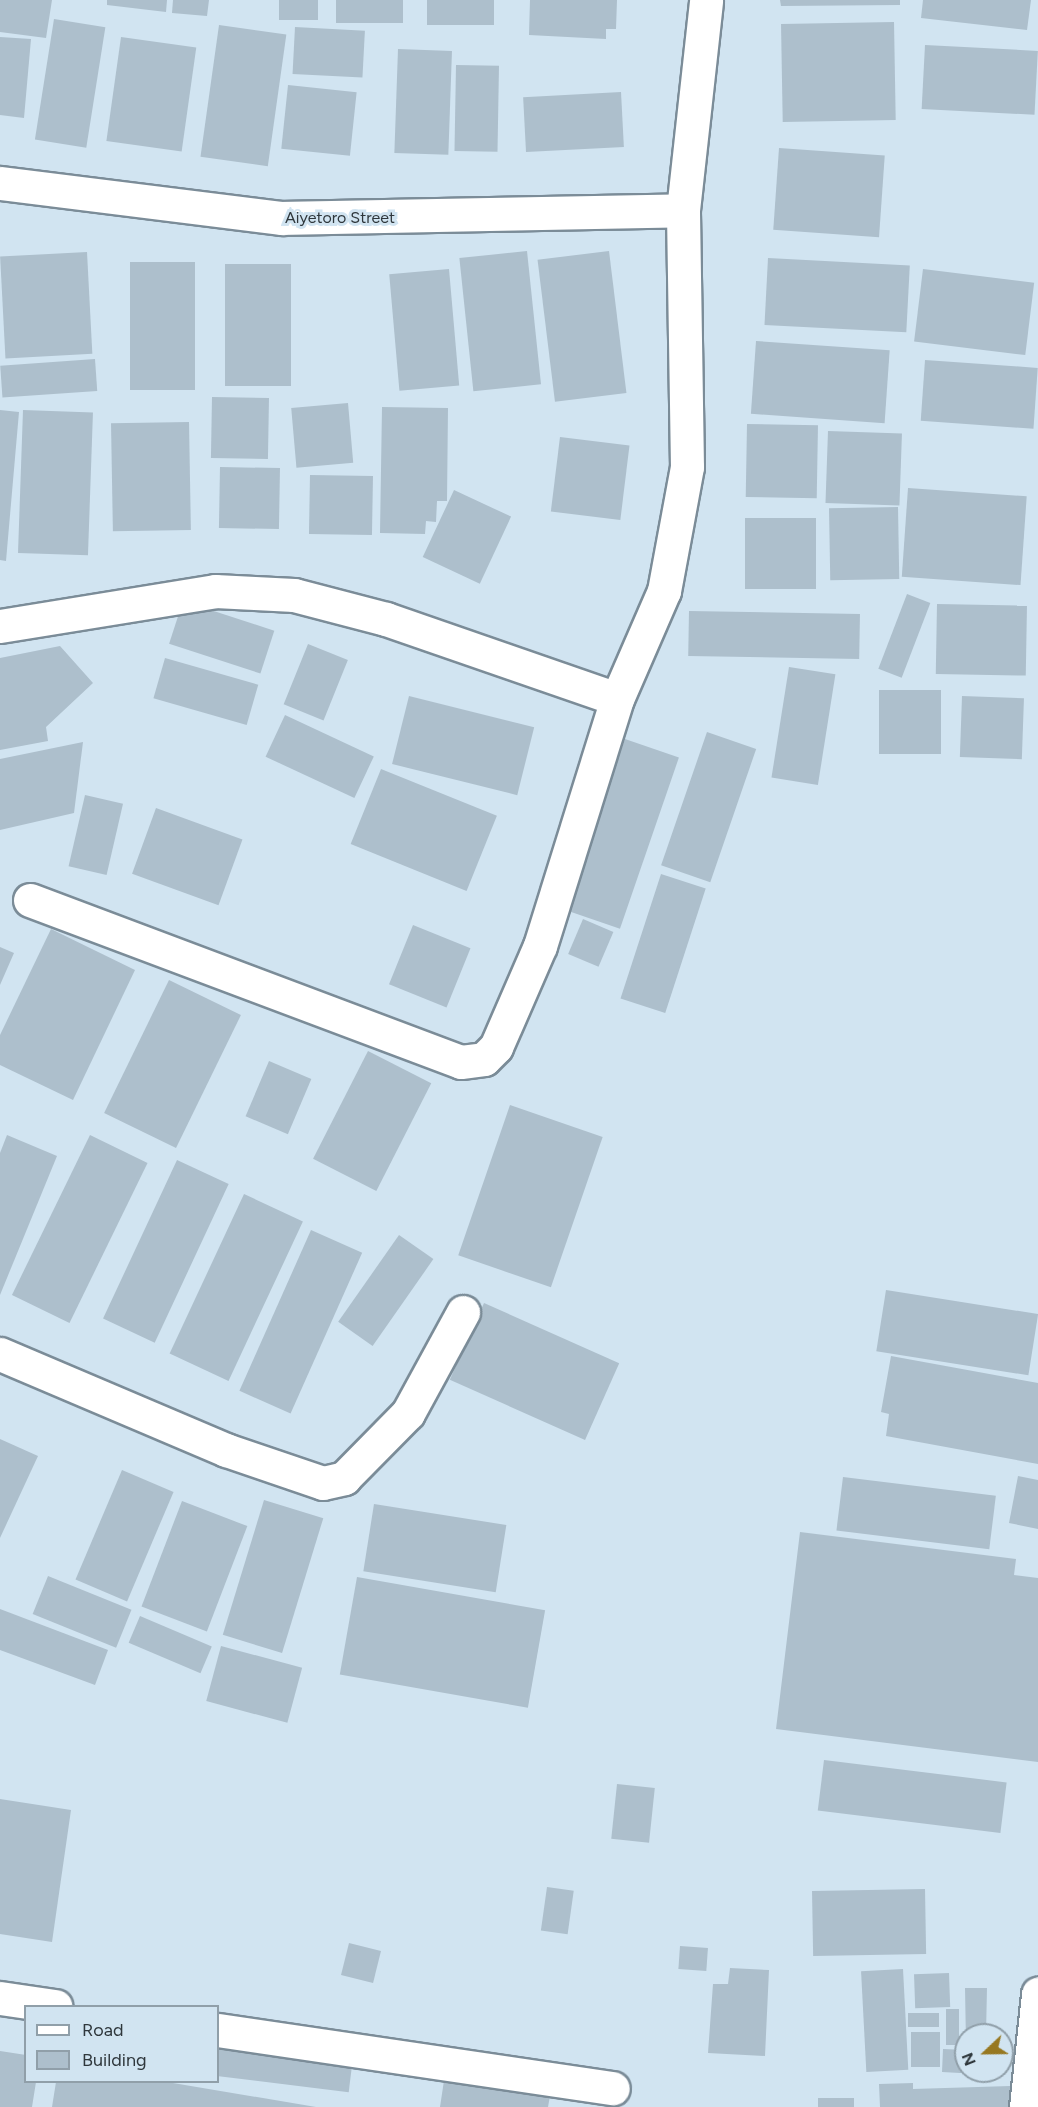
<!DOCTYPE html>
<html>
<head>
<meta charset="utf-8">
<style>
  body { margin:0 }
  #map { position:relative; width:1038px; height:2107px; overflow:hidden; background:#d1e4f1; font-family:Figtree,sans-serif }
  div>[style] { position:absolute }
  .building>* { inset:0; background:#adbfcc; transform-origin:0 0 }
  .roads { filter:drop-shadow(2px 0 #7b8c98) drop-shadow(-2px 0 #7b8c98) drop-shadow(0 2px #7b8c98) drop-shadow(0 -2px #7b8c98) }
  .street>* { height:33px; margin:-16.5px; padding:0 16.5px; transform-origin:16.5px; border-radius:16.5px; background:#fff }
  span { translate:-50% -50%; white-space:nowrap; text-align:center; line-height:1.15; -webkit-text-stroke:6px #d1e4f1; paint-order:stroke }
  .street-label { font-size:16px; color:#2f373c }
  .legend { position:absolute; left:24px; top:2005px; width:195px; height:78px; box-sizing:border-box; background:#d1e4f1; border:2px solid #909fa9; margin:0; padding:8px 10px; list-style:none; font-size:18px; color:#2f373c }
  .legend li { display:flex; align-items:center; gap:12px; height:30px }
  .legend b { width:30px; border:2px solid #909fa9 }
  .north { position:absolute; left:954px; top:2023px; width:60px; height:60px; box-sizing:border-box; background:#d1e4f1; border:2px solid #909fa9; border-radius:50%; rotate:248deg; font-size:16px; font-weight:700; line-height:24px; text-align:center; color:#2f373c }
  .north::after { content:''; display:block; margin:auto; width:21px; height:27px; background:#977821; clip-path:polygon(50% 0,100% 100%,50% 72%,0 100%) }
</style>
</head>
<body>
<div id="map">
  <div class="building">
    <i style="clip-path:polygon(0 0,52px 0,46px 38px,0 32px)"></i>
    <i style="clip-path:polygon(107px 0,167px 0,166px 12px,107px 5px)"></i>
    <i style="clip-path:polygon(173px 0,209px 0,207px 16px,172px 13px)"></i>
    <i style="left:279px;top:0;width:39px;height:20px"></i>
    <i style="left:336px;top:0;width:67px;height:23px"></i>
    <i style="left:427px;top:0;width:67px;height:25px"></i>
    <i style="clip-path:polygon(530px 0,617px 0,616px 29px,606px 29px,606px 39px,529px 35px)"></i>
    <i style="clip-path:polygon(780px 0,900px 0,900px 5px,781px 6px)"></i>
    <i style="clip-path:polygon(923px 0,1031px 0,1027px 30px,921px 18px)"></i>
    <i style="left:54px;top:19px;width:52px;height:122px;rotate:9deg"></i>
    <i style="left:894px;top:22px;width:98px;height:113px;rotate:89deg"></i>
    <i style="left:219px;top:25px;width:68px;height:133px;rotate:8deg"></i>
    <i style="left:295px;top:27px;width:70px;height:47px;rotate:3deg"></i>
    <i style="clip-path:polygon(0 37px,31px 39px,24px 118px,0 115px)"></i>
    <i style="left:121px;top:37px;width:76px;height:105px;rotate:8deg"></i>
    <i style="left:925px;top:45px;width:113px;height:64px;rotate:3deg"></i>
    <i style="left:398px;top:49px;width:54px;height:104px;rotate:2deg"></i>
    <i style="left:456px;top:65px;width:43px;height:86px;rotate:1deg"></i>
    <i style="left:288px;top:85px;width:69px;height:64px;rotate:6deg"></i>
    <i style="left:621px;top:92px;width:55px;height:98px;rotate:87deg"></i>
    <i style="left:779px;top:148px;width:106px;height:82px;rotate:4deg"></i>
    <i style="left:527px;top:251px;width:134px;height:68px;rotate:84deg"></i>
    <i style="left:609px;top:251px;width:143px;height:72px;rotate:83deg"></i>
    <i style="left:87px;top:252px;width:102px;height:87px;rotate:87deg"></i>
    <i style="left:768px;top:258px;width:142px;height:67px;rotate:3deg"></i>
    <i style="left:130px;top:262px;width:65px;height:128px"></i>
    <i style="left:225px;top:264px;width:66px;height:122px"></i>
    <i style="left:449px;top:269px;width:117px;height:60px;rotate:85deg"></i>
    <i style="left:923px;top:269px;width:112px;height:73px;rotate:7deg"></i>
    <i style="left:756px;top:341px;width:134px;height:73px;rotate:4deg"></i>
    <i style="left:95px;top:359px;width:32px;height:95px;rotate:86deg"></i>
    <i style="left:925px;top:360px;width:113px;height:61px;rotate:4deg"></i>
    <i style="left:212px;top:397px;width:57px;height:61px;rotate:1deg"></i>
    <i style="left:348px;top:403px;width:60px;height:57px;rotate:85deg"></i>
    <i style="clip-path:polygon(382px 407px,448px 408px,447px 501px,437px 501px,436px 522px,426px 521px,425px 534px,380px 533px)"></i>
    <i style="clip-path:polygon(0 410px,19px 412px,6px 561px,0 560px)"></i>
    <i style="left:23px;top:410px;width:70px;height:143px;rotate:2deg"></i>
    <i style="left:189px;top:422px;width:108px;height:78px;rotate:89deg"></i>
    <i style="left:747px;top:424px;width:71px;height:73px;rotate:1deg"></i>
    <i style="left:828px;top:431px;width:74px;height:72px;rotate:2deg"></i>
    <i style="left:560px;top:437px;width:70px;height:75px;rotate:7deg"></i>
    <i style="left:220px;top:467px;width:60px;height:61px;rotate:1deg"></i>
    <i style="left:310px;top:475px;width:63px;height:59px;rotate:1deg"></i>
    <i style="left:908px;top:488px;width:119px;height:89px;rotate:4deg"></i>
    <i style="left:454px;top:490px;width:63px;height:74px;rotate:25deg"></i>
    <i style="left:898px;top:507px;width:72px;height:69px;rotate:89deg"></i>
    <i style="left:745px;top:518px;width:71px;height:71px"></i>
    <i style="left:907px;top:594px;width:25px;height:80px;rotate:21deg"></i>
    <i style="left:183px;top:601px;width:96px;height:45px;rotate:18deg"></i>
    <i style="left:937px;top:604px;width:90px;height:70px;rotate:1deg"></i>
    <i style="left:689px;top:611px;width:171px;height:45px;rotate:1deg"></i>
    <i style="left:308px;top:644px;width:43px;height:65px;rotate:22deg"></i>
    <i style="clip-path:polygon(60px 646px,93px 683px,46px 727px,48px 741px,0 750px,0 658px)"></i>
    <i style="left:165px;top:658px;width:97px;height:42px;rotate:16deg"></i>
    <i style="left:789px;top:667px;width:47px;height:112px;rotate:9deg"></i>
    <i style="left:879px;top:690px;width:62px;height:64px"></i>
    <i style="left:409px;top:696px;width:129px;height:70px;rotate:14deg"></i>
    <i style="left:962px;top:696px;width:62px;height:61px;rotate:2deg"></i>
    <i style="left:285px;top:715px;width:98px;height:46px;rotate:25deg"></i>
    <i style="left:707px;top:732px;width:52px;height:141px;rotate:19deg"></i>
    <i style="left:625px;top:739px;width:57px;height:181px;rotate:19deg"></i>
    <i style="clip-path:polygon(83px 742px,74px 813px,0 830px,0 759px)"></i>
    <i style="left:381px;top:769px;width:125px;height:81px;rotate:22deg"></i>
    <i style="left:85px;top:795px;width:39px;height:73px;rotate:13deg"></i>
    <i style="left:156px;top:808px;width:92px;height:70px;rotate:20deg"></i>
    <i style="left:661px;top:874px;width:47px;height:131px;rotate:18deg"></i>
    <i style="left:583px;top:919px;width:33px;height:38px;rotate:23deg"></i>
    <i style="left:413px;top:925px;width:62px;height:64px;rotate:22deg"></i>
    <i style="clip-path:polygon(51px 929px,135px 970px,73px 1100px,0 1065px,0 1035px)"></i>
    <i style="clip-path:polygon(0 947px,14px 953px,0 985px)"></i>
    <i style="left:169px;top:980px;width:80px;height:148px;rotate:26deg"></i>
    <i style="left:368px;top:1051px;width:71px;height:121px;rotate:27deg"></i>
    <i style="left:269px;top:1061px;width:46px;height:60px;rotate:23deg"></i>
    <i style="left:510px;top:1105px;width:98px;height:159px;rotate:19deg"></i>
    <i style="clip-path:polygon(7px 1135px,57px 1156px,0 1295px,0 1153px)"></i>
    <i style="left:90px;top:1135px;width:64px;height:178px;rotate:26deg"></i>
    <i style="left:177px;top:1160px;width:57px;height:175px;rotate:25deg"></i>
    <i style="left:244px;top:1194px;width:65px;height:176px;rotate:25deg"></i>
    <i style="left:311px;top:1230px;width:56px;height:176px;rotate:24deg"></i>
    <i style="left:399px;top:1235px;width:42px;height:106px;rotate:35deg"></i>
    <i style="left:886px;top:1290px;width:154px;height:62px;rotate:9deg"></i>
    <i style="left:484px;top:1303px;width:148px;height:84px;rotate:24deg"></i>
    <i style="clip-path:polygon(891px 1356px,1038px 1383px,1038px 1464px,886px 1436px,889px 1414px,881px 1412px)"></i>
    <i style="clip-path:polygon(0 1439px,38px 1456px,0 1538px)"></i>
    <i style="left:122px;top:1470px;width:56px;height:119px;rotate:23deg"></i>
    <i style="clip-path:polygon(1018px 1476px,1038px 1480px,1038px 1529px,1009px 1523px)"></i>
    <i style="left:843px;top:1477px;width:154px;height:54px;rotate:7deg"></i>
    <i style="left:264px;top:1500px;width:62px;height:141px;rotate:17deg"></i>
    <i style="left:182px;top:1501px;width:70px;height:113px;rotate:21deg"></i>
    <i style="left:374px;top:1504px;width:134px;height:68px;rotate:9deg"></i>
    <i style="clip-path:polygon(800px 1532px,1016px 1559px,1014px 1575px,1038px 1578px,1038px 1762px,776px 1729px)"></i>
    <i style="left:48px;top:1576px;width:90px;height:41px;rotate:22deg"></i>
    <i style="left:357px;top:1577px;width:191px;height:99px;rotate:10deg"></i>
    <i style="clip-path:polygon(0 1609px,108px 1650px,95px 1685px,0 1650px)"></i>
    <i style="left:140px;top:1616px;width:78px;height:29px;rotate:23deg"></i>
    <i style="left:221px;top:1646px;width:84px;height:57px;rotate:15deg"></i>
    <i style="left:824px;top:1760px;width:184px;height:51px;rotate:7deg"></i>
    <i style="left:617px;top:1784px;width:38px;height:55px;rotate:6deg"></i>
    <i style="clip-path:polygon(0 1799px,71px 1810px,52px 1942px,0 1934px)"></i>
    <i style="left:547px;top:1887px;width:27px;height:44px;rotate:8deg"></i>
    <i style="left:925px;top:1889px;width:65px;height:113px;rotate:89deg"></i>
    <i style="left:349px;top:1943px;width:33px;height:33px;rotate:14deg"></i>
    <i style="left:680px;top:1946px;width:28px;height:23px;rotate:4deg"></i>
    <i style="clip-path:polygon(730px 1968px,769px 1970px,765px 2056px,708px 2053px,713px 1984px,728px 1984px)"></i>
    <i style="left:903px;top:1969px;width:101px;height:42px;rotate:87deg"></i>
    <i style="left:949px;top:1973px;width:34px;height:35px;rotate:88deg"></i>
    <i style="clip-path:polygon(965px 1988px,987px 1988px,986px 2035px,966px 2035px,966px 2043px)"></i>
    <i style="left:946px;top:2009px;width:13px;height:36px"></i>
    <i style="left:908px;top:2013px;width:31px;height:14px"></i>
    <i style="left:911px;top:2032px;width:29px;height:35px"></i>
    <i style="left:218px;top:2049px;width:135px;height:27px;rotate:7deg"></i>
    <i style="clip-path:polygon(943px 2049px,966px 2050px,966px 2071px,978px 2074px,942px 2072px)"></i>
    <i style="clip-path:polygon(0 2051px,26px 2055px,26px 2082px,36px 2082px,32px 2107px,0 2107px)"></i>
    <i style="clip-path:polygon(445px 2074px,551px 2090px,548px 2107px,440px 2107px)"></i>
    <i style="clip-path:polygon(56px 2082px,167px 2082px,316px 2107px,52px 2107px)"></i>
    <i style="clip-path:polygon(913px 2083px,913px 2089px,1010px 2086px,1011px 2107px,880px 2107px,879px 2084px)"></i>
    <i style="left:818px;top:2098px;width:36px;height:9px"></i>
  </div>
  <div class="roads">
    <div class="street">
      <i style="left:0;top:183px;width:284px;rotate:7.1deg"></i>
      <i style="left:282px;top:218px;width:401px;rotate:-1.1deg"></i>
      <i style="left:0;top:626px;width:218px;rotate:-9.2deg"></i>
      <i style="left:215px;top:591px;width:79px;rotate:2.9deg"></i>
      <i style="left:294px;top:595px;width:95px;rotate:14.6deg"></i>
      <i style="left:386px;top:619px;width:244px;rotate:19.1deg"></i>
      <i style="left:30px;top:900px;width:460px;rotate:20.6deg"></i>
      <i style="left:461px;top:1062px;width:23px;rotate:-7deg"></i>
      <i style="left:484px;top:1059px;width:17px;rotate:-45deg"></i>
      <i style="left:496px;top:1047px;width:110px;rotate:-66.5deg"></i>
      <i style="left:540px;top:946px;width:259px;rotate:-72.7deg"></i>
      <i style="left:617px;top:699px;width:118px;rotate:-66.5deg"></i>
      <i style="left:664px;top:591px;width:126px;rotate:-79.5deg"></i>
      <i style="left:687px;top:467px;width:257px;rotate:-90.9deg"></i>
      <i style="left:683px;top:210px;width:211px;rotate:-83.7deg"></i>
      <i style="left:0;top:1354px;width:246px;rotate:23deg"></i>
      <i style="left:226px;top:1450px;width:102px;rotate:18.8deg"></i>
      <i style="left:323px;top:1483px;width:22px;rotate:-13deg"></i>
      <i style="left:344px;top:1478px;width:91px;rotate:-45.4deg"></i>
      <i style="left:408px;top:1413px;width:115px;rotate:-61.4deg"></i>
      <i style="left:0;top:1998px;width:56px;rotate:8.3deg"></i>
      <i style="left:218px;top:2030px;width:399px;rotate:8.4deg"></i>
      <i style="left:1026px;top:2107px;width:114px;rotate:-83.9deg"></i>
    </div>
  </div>
  <div class="street-label">
    <span style="left:340px;top:218px">Aiyetoro Street</span>
  </div>
  <ul class="legend">
  <li><b style="height:8px;background:#fff"></b>Road</li>
  <li><b style="height:16px;background:#adbfcc"></b>Building</li>
  </ul>
  <div class="north">N</div>
</div>
</body>
</html>
